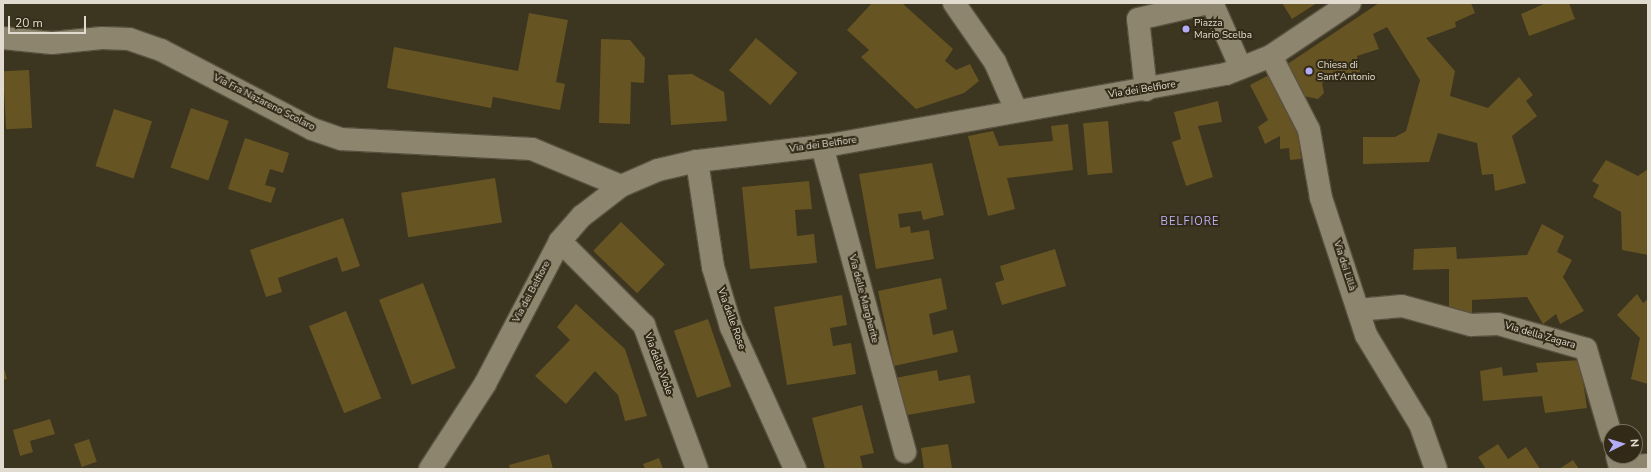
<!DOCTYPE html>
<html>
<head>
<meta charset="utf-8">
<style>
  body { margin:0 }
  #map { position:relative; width:1651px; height:472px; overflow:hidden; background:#3c3520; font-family:"Nunito Sans",sans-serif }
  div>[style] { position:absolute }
  .building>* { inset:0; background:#665423; transform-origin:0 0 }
  .roads { filter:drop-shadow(1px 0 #58513f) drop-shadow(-1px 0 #58513f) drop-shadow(0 1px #58513f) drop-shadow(0 -1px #58513f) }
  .street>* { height:22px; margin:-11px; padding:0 11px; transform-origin:11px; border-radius:11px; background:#8e856e }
  .secondary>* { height:22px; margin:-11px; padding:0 11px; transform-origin:11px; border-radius:11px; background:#8e856e }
  .dots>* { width:11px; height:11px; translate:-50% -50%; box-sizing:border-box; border:2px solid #322a16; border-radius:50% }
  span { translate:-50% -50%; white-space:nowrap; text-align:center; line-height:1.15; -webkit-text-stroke:4px #322a16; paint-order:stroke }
  .poi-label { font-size:10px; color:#e0dbce }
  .left { translate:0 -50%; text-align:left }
  .street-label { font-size:10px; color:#e0dbce }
  .neighbourhood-label { font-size:11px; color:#bbb5fd; letter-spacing:1px }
  .frame { position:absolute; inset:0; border:4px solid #e0dbce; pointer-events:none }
  .north { position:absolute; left:1603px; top:424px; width:40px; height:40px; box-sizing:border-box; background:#322a16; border:1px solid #787160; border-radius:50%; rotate:85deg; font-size:11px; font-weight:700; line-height:16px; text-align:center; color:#e0dbce }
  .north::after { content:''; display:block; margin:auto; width:14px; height:18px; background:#b3adf9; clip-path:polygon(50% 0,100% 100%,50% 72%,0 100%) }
  .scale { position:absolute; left:8px; top:16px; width:78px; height:18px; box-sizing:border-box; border:2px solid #e0dbce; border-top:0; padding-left:5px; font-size:12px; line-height:14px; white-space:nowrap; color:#e0dbce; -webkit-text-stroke:3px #322a16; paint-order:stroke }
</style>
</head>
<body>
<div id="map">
  <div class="building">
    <i style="clip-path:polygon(872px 3px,902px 3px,953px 49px,945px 61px,956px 70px,970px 64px,979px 81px,964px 93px,916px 109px,861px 57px,869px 50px,847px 30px)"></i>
    <i style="clip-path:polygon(1282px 3px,1317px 3px,1292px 19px)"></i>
    <i style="clip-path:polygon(1379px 3px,1471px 3px,1475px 13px,1455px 22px,1456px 27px,1426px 38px,1455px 71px,1450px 96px,1488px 108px,1519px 77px,1533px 95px,1526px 101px,1537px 116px,1512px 136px,1526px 183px,1495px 191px,1493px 174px,1482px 175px,1477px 143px,1438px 133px,1429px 162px,1363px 164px,1363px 137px,1395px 137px,1406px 131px,1420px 80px,1387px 27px,1373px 34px,1379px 49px,1357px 56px,1360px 72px,1332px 76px,1322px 83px,1324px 93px,1318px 99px,1303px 96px,1286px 65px)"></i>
    <i style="clip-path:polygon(1546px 3px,1569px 3px,1575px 19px,1529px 36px,1521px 14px)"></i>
    <i style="clip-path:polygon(529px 13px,568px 20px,556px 82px,565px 84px,560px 110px,493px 97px,491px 108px,387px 88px,394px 47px,518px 71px)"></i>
    <i style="left:756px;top:38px;width:54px;height:42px;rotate:40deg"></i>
    <i style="clip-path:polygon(601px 39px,630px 40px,645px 58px,644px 83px,631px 82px,630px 124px,599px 123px)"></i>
    <i style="left:29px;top:70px;width:58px;height:26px;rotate:87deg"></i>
    <i style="clip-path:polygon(692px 74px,724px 92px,727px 121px,671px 125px,668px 75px)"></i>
    <i style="clip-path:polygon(1271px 74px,1298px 131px,1301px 159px,1290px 160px,1289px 148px,1280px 149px,1280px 136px,1265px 144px,1258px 127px,1268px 120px,1250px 85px)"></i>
    <i style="clip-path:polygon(1218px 101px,1222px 122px,1198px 126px,1213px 177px,1186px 186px,1172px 142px,1181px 139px,1174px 112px)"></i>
    <i style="left:191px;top:108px;width:40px;height:63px;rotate:19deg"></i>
    <i style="left:114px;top:109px;width:40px;height:60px;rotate:18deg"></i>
    <i style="left:1108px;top:121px;width:52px;height:25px;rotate:85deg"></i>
    <i style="clip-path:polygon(1068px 124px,1073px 170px,1007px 178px,1015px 209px,988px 216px,968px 136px,993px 131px,999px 146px,1053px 141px,1051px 126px)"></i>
    <i style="clip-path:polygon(245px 138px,289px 153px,283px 173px,270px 169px,265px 185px,276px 188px,271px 203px,228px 189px)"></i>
    <i style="clip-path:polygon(1606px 160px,1638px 176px,1648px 169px,1648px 255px,1622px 250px,1621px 212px,1593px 197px,1599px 185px,1592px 181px)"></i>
    <i style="clip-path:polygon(932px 163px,944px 215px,923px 220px,921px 211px,898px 214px,900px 228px,910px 226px,911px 233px,929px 230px,934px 259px,876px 269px,859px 174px)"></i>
    <i style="left:495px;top:178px;width:45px;height:95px;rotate:81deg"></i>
    <i style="clip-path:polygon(809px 181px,812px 209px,795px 210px,797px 236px,814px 234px,817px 263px,750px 269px,742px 187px)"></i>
    <i style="clip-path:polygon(343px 218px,360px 266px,342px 272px,337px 257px,278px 278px,282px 292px,266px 297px,250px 250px)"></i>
    <i style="left:621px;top:222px;width:61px;height:40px;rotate:44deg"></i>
    <i style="clip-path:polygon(1542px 224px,1564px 236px,1557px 252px,1572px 260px,1563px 277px,1584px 311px,1560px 324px,1556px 314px,1543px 324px,1527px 297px,1472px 300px,1472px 316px,1449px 310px,1449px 269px,1413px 270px,1414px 249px,1456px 247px,1457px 259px,1527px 255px)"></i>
    <i style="clip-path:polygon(1055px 249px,1066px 286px,1002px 305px,995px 283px,1004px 280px,1000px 266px)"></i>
    <i style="clip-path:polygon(941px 278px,947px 309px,929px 314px,933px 335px,953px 330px,958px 352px,894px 366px,878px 291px)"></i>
    <i style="left:423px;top:283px;width:91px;height:47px;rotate:69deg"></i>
    <i style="clip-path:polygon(1637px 294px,1643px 303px,1648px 299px,1648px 384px,1631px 379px,1640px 338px,1617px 315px)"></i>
    <i style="clip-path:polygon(842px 295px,847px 325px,830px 328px,833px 346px,851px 343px,856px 374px,787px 385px,774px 307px)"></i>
    <i style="clip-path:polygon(576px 304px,625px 349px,647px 416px,625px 421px,618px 395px,595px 371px,566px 404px,535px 376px,570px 340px,557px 327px)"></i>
    <i style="left:346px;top:311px;width:94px;height:40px;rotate:68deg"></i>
    <i style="left:708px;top:319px;width:71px;height:36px;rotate:71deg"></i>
    <i style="clip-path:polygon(1580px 360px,1587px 408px,1545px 413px,1542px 396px,1483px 401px,1480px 371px,1502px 367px,1503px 376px,1538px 372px,1536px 363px)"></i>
    <i style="clip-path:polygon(3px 365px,7px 379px,3px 380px)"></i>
    <i style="clip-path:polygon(937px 370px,939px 381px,970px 375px,975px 403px,902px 416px,895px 378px)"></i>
    <i style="clip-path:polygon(862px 405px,874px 453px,860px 456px,863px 469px,825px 469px,812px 418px)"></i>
    <i style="clip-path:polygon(50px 419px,55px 434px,30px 441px,33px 452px,20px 456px,13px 430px)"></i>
    <i style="left:89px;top:439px;width:24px;height:16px;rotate:71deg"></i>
    <i style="clip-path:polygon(948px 444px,952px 468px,924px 469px,921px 448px)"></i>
    <i style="clip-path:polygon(1498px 444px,1508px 459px,1526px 447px,1540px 469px,1486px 469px,1478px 457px)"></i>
    <i style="clip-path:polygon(549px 454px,553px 469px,510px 469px,509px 465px)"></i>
    <i style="clip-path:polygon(659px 458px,663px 469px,645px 469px,643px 464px)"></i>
    <i style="clip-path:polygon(1573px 460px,1579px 469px,1559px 469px)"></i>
  </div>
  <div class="roads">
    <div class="street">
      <i style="left:954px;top:3px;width:72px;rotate:55.2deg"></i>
      <i style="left:995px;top:62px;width:52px;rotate:66.4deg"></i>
      <i style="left:1212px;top:3px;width:71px;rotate:66deg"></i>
      <i style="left:1271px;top:56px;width:83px;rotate:62.8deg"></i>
      <i style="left:1309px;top:130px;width:69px;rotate:80deg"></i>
      <i style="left:1321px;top:198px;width:144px;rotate:71.8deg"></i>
      <i style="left:1366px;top:335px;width:104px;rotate:58.8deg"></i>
      <i style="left:1420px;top:424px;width:48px;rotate:70.4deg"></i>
      <i style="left:1146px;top:90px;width:71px;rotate:-96.4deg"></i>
      <i style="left:1138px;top:19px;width:72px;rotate:-12.9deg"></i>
      <i style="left:822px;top:146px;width:317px;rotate:74.8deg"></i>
      <i style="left:697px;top:161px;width:107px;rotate:81.4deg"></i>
      <i style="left:713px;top:267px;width:63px;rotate:73.3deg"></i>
      <i style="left:731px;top:327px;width:156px;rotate:65.7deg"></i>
      <i style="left:560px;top:241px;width:119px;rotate:45deg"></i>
      <i style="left:644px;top:325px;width:153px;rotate:69.8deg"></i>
      <i style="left:1358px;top:310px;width:44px;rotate:-5.2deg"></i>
      <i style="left:1402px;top:306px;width:72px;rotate:15.4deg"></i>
      <i style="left:1471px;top:325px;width:27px;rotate:-2deg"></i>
      <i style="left:1498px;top:324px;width:91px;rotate:15.9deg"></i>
      <i style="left:1586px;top:349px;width:90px;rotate:73.8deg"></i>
      <i style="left:1617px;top:456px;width:11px;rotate:75deg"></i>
      <i style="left:1620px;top:467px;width:28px;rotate:-4deg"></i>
    </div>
    <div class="secondary">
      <i style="left:3px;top:38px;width:49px;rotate:5.8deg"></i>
      <i style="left:52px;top:43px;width:50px;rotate:-5.7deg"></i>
      <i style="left:102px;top:38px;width:27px;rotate:2deg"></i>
      <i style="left:129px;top:39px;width:34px;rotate:19deg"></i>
      <i style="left:161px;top:50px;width:170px;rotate:27.6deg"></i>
      <i style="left:312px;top:129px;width:31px;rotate:19deg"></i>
      <i style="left:341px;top:139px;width:191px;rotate:3deg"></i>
      <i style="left:532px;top:149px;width:96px;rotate:22.6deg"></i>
      <i style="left:430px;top:469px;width:101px;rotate:-57.1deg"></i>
      <i style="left:485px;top:384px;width:161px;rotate:-62.3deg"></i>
      <i style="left:560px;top:241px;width:33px;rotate:-49deg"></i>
      <i style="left:582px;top:216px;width:49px;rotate:-37.6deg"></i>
      <i style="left:621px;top:186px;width:40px;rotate:-23.4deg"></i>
      <i style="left:658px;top:170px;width:40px;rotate:-13deg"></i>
      <i style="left:697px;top:161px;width:135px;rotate:-6.8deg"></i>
      <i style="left:831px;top:145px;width:401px;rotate:-10.2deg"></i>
      <i style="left:1226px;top:74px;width:48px;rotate:-21.8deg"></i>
      <i style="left:1271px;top:56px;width:95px;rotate:-33.9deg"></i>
    </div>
  </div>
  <div class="dots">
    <i style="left:1186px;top:29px;background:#b3adf9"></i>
    <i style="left:1309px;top:71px;background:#b3adf9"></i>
  </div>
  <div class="poi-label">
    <span class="left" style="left:1194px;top:29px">Piazza<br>Mario Scelba</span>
    <span class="left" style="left:1317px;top:71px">Chiesa di<br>Sant'Antonio</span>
  </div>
  <div class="street-label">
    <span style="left:1142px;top:90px;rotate:-9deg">Via dei Belfiore</span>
    <span style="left:264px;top:103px;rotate:27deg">Via Fra Nazareno Scolaro</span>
    <span style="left:823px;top:145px;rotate:-8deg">Via dei Belfiore</span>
    <span style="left:1344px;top:266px;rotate:72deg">Via dei Lillà</span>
    <span style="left:532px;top:292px;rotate:-62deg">Via dei Belfiore</span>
    <span style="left:863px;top:299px;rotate:75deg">Via delle Margherite</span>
    <span style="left:731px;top:319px;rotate:70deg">Via delle Rose</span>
    <span style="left:1540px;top:336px;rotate:16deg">Via della Zagara</span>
    <span style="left:658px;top:364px;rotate:70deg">Via delle Viole</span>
  </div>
  <div class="neighbourhood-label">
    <span style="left:1190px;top:222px">BELFIORE</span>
  </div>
  <div class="frame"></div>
  <div class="north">N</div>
  <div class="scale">20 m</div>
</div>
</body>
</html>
